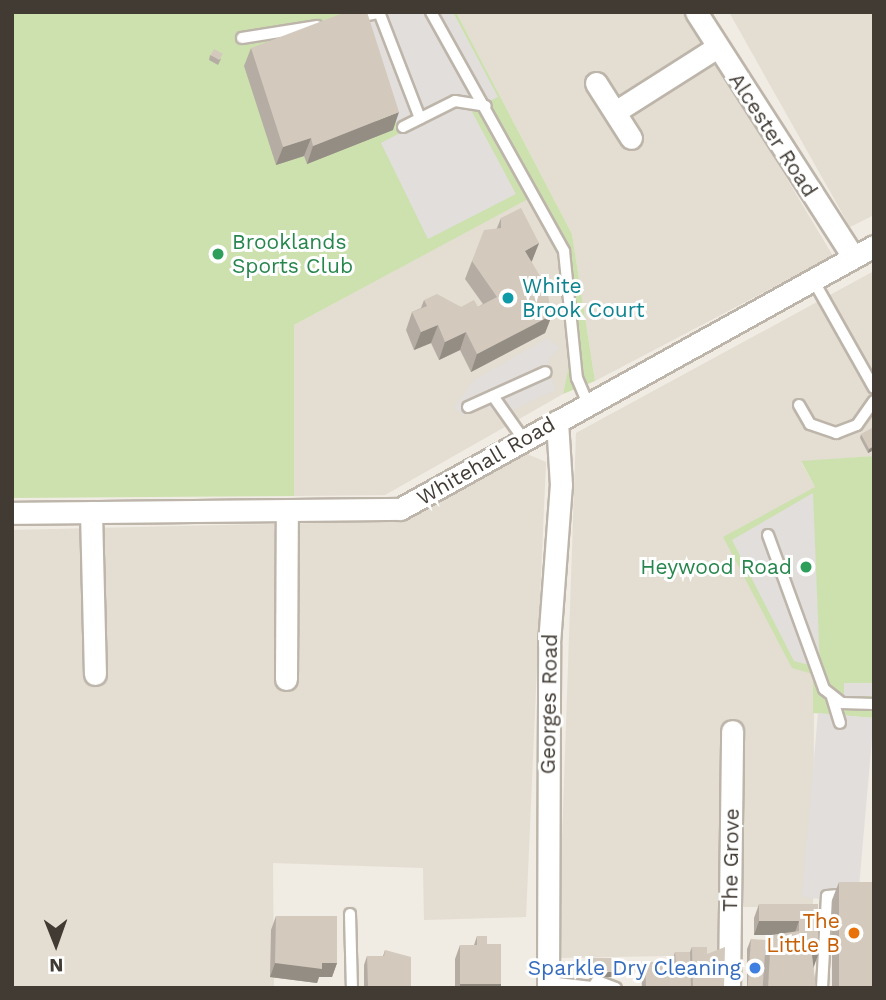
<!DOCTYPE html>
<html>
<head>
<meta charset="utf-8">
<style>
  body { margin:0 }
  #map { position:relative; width:886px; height:1000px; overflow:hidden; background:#f0ebe3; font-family:"Work Sans",sans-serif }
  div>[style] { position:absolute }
  .residential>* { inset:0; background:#e3ddd2 }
  .green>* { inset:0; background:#cde1af }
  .parking>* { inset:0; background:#e1dedb; transform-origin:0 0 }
  .roads { filter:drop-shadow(2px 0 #bdb5aa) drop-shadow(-2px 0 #bdb5aa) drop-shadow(0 2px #bdb5aa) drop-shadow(0 -2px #bdb5aa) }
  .lane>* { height:10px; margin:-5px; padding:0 5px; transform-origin:5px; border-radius:5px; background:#fff }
  .street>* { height:21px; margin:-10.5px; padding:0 10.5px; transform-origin:10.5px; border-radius:10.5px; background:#fff }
  .wall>* { inset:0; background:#b5ada3 }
  .shaded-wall>* { inset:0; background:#948d84; transform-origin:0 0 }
  .building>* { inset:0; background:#d3c9bd; transform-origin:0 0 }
  .dots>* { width:19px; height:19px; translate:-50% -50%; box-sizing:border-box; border:4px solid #fff; border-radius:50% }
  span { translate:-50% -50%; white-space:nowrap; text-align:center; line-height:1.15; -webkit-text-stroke:6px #fff; paint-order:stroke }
  .street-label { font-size:21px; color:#413b34 }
  .leisure-label { font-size:21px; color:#27864d }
  .left { translate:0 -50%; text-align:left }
  .right { translate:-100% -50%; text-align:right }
  .culture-label { font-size:21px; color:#0d838f }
  .food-label { font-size:21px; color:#c56008 }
  .shop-label { font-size:21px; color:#366cbe }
  .frame { position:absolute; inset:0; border:14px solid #413b34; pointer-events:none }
  .north { position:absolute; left:21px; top:909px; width:70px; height:70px; -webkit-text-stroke:5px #fff; paint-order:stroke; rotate:179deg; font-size:19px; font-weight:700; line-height:28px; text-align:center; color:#413b34 }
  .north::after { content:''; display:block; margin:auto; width:24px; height:32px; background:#413b34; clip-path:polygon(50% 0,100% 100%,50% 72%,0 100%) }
</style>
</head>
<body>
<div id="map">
  <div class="residential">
    <i style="clip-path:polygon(456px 12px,687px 12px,833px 256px,595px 381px,572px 234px)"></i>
    <i style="clip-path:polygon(729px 12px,874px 12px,874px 215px,850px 227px)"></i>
    <i style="clip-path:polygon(531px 197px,560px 259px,570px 359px,563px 394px,385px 495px,294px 496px,294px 325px)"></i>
    <i style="clip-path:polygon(874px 271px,874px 456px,801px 462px,815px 487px,813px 907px,720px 907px,719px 955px,558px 958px,576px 433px)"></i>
    <i style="clip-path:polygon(527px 454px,546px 462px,526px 917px,424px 920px,423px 868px,273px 863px,274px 988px,12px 988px,12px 530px,401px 521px)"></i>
  </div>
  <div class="green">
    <i style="clip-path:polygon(12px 12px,456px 12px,572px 234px,595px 381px,563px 394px,570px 359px,560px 259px,530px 198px,294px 325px,294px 496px,12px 498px)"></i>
    <i style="clip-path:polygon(874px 456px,874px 718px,813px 713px,813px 674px,792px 668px,723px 537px,815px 487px,801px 461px)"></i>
  </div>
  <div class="parking">
    <i style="clip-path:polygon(359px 12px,453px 12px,498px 97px,471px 110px,516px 194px,428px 239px,381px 143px,400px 133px)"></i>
    <i style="clip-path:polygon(548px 338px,559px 348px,547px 362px,555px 390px,502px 415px,478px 404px,463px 415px,454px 408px,474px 380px)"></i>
    <i style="clip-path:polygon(813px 493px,820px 668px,794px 661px,732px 540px)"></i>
    <i style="left:874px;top:683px;width:13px;height:30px;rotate:90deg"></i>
    <i style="left:818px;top:713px;width:56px;height:185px;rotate:5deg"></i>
  </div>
  <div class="roads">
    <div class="lane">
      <i style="left:379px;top:12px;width:114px;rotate:68.9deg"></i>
      <i style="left:431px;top:12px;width:274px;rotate:60.9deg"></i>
      <i style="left:564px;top:251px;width:128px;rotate:84.2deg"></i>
      <i style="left:577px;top:378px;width:26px;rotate:67deg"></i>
      <i style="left:357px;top:17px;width:21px;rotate:-11deg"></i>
      <i style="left:242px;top:38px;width:76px;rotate:-9.1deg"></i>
      <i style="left:403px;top:127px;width:58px;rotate:-26.6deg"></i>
      <i style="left:455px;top:101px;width:31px;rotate:9deg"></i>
      <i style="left:812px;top:278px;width:126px;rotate:60.6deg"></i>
      <i style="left:493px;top:396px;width:54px;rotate:54.8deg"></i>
      <i style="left:799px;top:405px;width:22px;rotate:60deg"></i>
      <i style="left:810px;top:424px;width:28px;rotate:19deg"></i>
      <i style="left:836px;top:433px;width:22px;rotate:-21deg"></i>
      <i style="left:857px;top:425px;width:29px;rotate:-55deg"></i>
      <i style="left:468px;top:407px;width:85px;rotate:-24.2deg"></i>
      <i style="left:768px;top:535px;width:164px;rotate:70deg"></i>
      <i style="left:824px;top:689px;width:23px;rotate:38deg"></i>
      <i style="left:842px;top:703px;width:32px;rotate:2deg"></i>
      <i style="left:832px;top:697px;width:27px;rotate:73deg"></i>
      <i style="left:350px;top:914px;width:74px;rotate:88.5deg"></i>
      <i style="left:548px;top:982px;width:44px;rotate:6.5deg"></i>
      <i style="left:592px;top:988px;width:9px;rotate:-54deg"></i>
      <i style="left:597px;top:981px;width:20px;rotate:20deg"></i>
      <i style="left:822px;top:988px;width:92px;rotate:-86.9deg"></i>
      <i style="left:827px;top:896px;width:47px;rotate:-4.9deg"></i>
    </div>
    <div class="street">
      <i style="left:696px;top:12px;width:291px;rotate:57.3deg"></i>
      <i style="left:596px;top:83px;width:65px;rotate:57.5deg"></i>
      <i style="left:615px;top:112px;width:120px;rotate:-32.4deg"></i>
      <i style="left:91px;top:512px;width:162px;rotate:88.6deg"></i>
      <i style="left:12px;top:513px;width:388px;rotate:-0.6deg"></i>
      <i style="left:400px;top:509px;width:542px;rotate:-29.02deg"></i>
      <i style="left:286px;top:679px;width:167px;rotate:-89.7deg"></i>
      <i style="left:548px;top:988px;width:345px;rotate:-89.8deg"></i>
      <i style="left:549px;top:643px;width:158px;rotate:-85.7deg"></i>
      <i style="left:561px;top:485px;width:64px;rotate:-93.6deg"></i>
      <i style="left:729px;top:988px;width:257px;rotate:-89.3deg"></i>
    </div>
  </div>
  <div class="wall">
    <i style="clip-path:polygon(251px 48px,393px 130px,307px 164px,304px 156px,276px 165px,244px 66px)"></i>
    <i style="clip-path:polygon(210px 55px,221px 59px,218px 65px,209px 60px)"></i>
    <i style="clip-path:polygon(501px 218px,539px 243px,531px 262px,552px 315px,545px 333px,471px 372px,460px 350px,439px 360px,431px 343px,414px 350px,406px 330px,412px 312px,421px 308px,424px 300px,461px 307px,478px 307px,483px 304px,465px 279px,472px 261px,497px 228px)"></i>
    <i style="clip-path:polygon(861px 434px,874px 450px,868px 453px,860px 438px)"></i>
    <i style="clip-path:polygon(839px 882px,874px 988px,832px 988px,832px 900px)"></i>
    <i style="clip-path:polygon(759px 904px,818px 904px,813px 968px,816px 988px,747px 988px,747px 949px,751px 939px,766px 950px,771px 935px,774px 935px,754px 935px,754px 918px)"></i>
    <i style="clip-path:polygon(276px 916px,337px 963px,332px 977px,319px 977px,317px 983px,270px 977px,271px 930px)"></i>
    <i style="clip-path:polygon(477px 936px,487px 944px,501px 984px,500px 988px,455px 988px,455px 959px,460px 945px,474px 945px)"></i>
    <i style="clip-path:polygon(692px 947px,707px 954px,724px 988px,642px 988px,641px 971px,645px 961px,672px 966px,672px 962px,675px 952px,690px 952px)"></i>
    <i style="clip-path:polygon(385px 950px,410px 988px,364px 988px,364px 965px,367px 956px,383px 956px)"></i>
    <i style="clip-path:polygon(591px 958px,618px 972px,616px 977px,589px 977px,589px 962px)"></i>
  </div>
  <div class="shaded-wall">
    <i style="clip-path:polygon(399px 112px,393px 130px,307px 164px,313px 146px)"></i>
    <i style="clip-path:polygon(311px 138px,304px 156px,276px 165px,283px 147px)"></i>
    <i style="clip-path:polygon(539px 243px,532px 261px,518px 269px,525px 251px)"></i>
    <i style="clip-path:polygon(552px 315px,545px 333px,471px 372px,477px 354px)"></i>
    <i style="clip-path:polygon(438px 325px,431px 343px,414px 350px,421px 332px)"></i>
    <i style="clip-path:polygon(466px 332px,460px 350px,439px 360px,445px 342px)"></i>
    <i style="clip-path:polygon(874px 446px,874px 450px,868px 453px,869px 449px)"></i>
    <i style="clip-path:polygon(759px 921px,799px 921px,794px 935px,754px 935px)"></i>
    <i style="clip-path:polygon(812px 955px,818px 955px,813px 969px)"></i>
    <i style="clip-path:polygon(275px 963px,337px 963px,332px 977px,319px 977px,317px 983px,270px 977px)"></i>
    <i style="left:591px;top:972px;width:27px;height:5px"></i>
    <i style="left:460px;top:984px;width:41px;height:4px"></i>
    <i style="left:368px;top:986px;width:43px;height:2px"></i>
    <i style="clip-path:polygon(874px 986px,874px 988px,838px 988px,838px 987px)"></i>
  </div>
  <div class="building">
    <i style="clip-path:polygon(346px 12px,367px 12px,399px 112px,313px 146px,311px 138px,283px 147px,251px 48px)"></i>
    <i style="left:214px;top:49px;width:10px;height:7px;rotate:29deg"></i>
    <i style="clip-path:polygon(521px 208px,539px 243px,525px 251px,546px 286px,552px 315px,477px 354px,466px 332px,445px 342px,438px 325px,421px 332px,412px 312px,427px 306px,424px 300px,437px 294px,461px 307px,474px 300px,478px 307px,497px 297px,472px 261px,484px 230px,501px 228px,501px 218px)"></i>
    <i style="clip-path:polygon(872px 428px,874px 432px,874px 446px,869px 449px,861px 434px)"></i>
    <i style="left:839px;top:882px;width:35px;height:105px"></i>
    <i style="clip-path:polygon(759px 904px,818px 904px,818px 955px,812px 955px,816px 988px,768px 988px,771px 935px,799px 931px,799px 921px,759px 921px)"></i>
    <i style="clip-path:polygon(276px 916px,337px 916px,337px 963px,322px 963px,322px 969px,275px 963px)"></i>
    <i style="clip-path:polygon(477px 936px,487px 936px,487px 944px,501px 944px,501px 984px,460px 984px,460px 945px,477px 945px)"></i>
    <i style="left:751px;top:939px;width:15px;height:49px;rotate:4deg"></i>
    <i style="clip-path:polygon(692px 947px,707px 947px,707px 954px,725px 947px,724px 988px,693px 988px)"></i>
    <i style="clip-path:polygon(385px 950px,411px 957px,411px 986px,368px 986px,367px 956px,384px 956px)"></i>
    <i style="clip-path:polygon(675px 952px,690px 952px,691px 988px,646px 988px,645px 961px,676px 966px)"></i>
    <i style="left:591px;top:958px;width:27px;height:14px"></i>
  </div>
  <div class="dots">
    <i style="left:218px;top:254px;background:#2e9e5b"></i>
    <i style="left:508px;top:298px;background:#0f9aa8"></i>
    <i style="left:806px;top:567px;background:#2e9e5b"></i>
    <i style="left:854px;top:933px;background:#e8710a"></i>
    <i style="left:755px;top:968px;background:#3f7fe0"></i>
  </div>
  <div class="street-label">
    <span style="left:773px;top:135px;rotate:57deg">Alcester Road</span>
    <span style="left:486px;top:461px;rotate:-30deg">Whitehall Road</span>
    <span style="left:549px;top:704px;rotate:-89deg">Georges Road</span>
    <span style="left:731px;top:860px;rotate:-89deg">The Grove</span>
  </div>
  <div class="leisure-label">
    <span class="left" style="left:232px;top:254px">Brooklands<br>Sports Club</span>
    <span class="right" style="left:792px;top:567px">Heywood Road</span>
  </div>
  <div class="culture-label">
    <span class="left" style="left:522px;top:298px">White<br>Brook Court</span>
  </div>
  <div class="food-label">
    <span class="right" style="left:840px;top:933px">The<br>Little B</span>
  </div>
  <div class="shop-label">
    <span class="right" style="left:741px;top:968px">Sparkle Dry Cleaning</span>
  </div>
  <div class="frame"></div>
  <div class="north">N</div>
</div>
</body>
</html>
